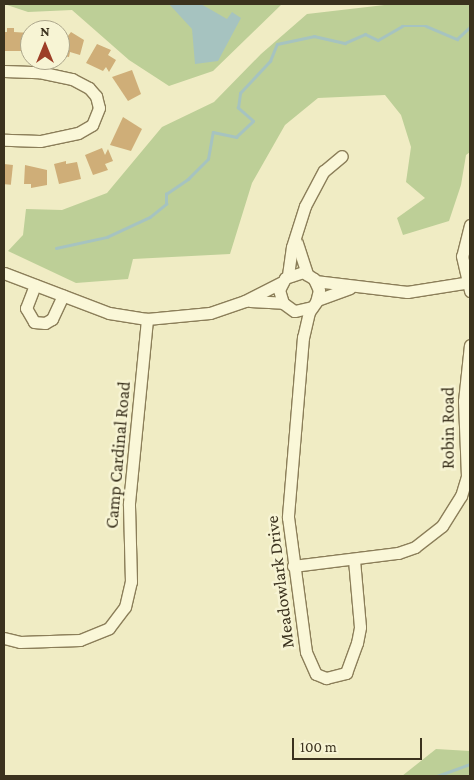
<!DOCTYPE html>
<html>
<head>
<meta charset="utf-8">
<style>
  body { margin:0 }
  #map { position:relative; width:474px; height:780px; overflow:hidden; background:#f0ecc4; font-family:"Crimson Pro",serif }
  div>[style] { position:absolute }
  .green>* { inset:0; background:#bdcf97 }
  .water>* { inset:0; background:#a6c3c0 }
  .stream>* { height:2.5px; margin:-1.25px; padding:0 1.25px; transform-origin:1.25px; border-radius:1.25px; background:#a6c3c0 }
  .building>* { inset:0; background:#cfae78; transform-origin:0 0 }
  .roads { filter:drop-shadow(1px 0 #8b7e59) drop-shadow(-1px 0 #8b7e59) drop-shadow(0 1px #8b7e59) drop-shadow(0 -1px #8b7e59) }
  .minor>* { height:11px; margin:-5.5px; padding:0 5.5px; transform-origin:5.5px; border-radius:5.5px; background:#faf7d8 }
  span { translate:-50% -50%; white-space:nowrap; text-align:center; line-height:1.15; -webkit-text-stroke:5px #f7f4d4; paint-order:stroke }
  .street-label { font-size:18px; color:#3b321e }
  .frame { position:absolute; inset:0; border:5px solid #3b321e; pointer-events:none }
  .north { position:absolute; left:20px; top:20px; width:50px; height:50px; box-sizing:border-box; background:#f7f4d4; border:1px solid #aca68b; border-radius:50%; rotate:0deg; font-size:14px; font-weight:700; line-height:20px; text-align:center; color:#3b321e }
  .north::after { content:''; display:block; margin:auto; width:18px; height:22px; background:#9d3e27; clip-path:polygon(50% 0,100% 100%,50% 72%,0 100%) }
  .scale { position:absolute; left:292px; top:738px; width:130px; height:22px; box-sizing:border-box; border:2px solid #3b321e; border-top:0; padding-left:6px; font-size:15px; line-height:18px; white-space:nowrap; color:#3b321e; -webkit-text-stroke:4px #f7f4d4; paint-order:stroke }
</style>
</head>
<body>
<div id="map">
  <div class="green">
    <i style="clip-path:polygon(4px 4px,282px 4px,213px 71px,169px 86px,129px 60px,72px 10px,28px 12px)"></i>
    <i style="clip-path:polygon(393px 4px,470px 4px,470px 152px,466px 155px,461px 185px,449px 221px,403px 235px,397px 218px,425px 198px,406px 182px,411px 147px,401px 115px,385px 95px,318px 98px,285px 125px,252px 183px,230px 254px,133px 259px,128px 279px,76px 283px,8px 251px,23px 235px,26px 209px,62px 210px,107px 193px,162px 127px,214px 102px,261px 54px,307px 14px)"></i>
    <i style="clip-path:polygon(436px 749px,470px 751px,470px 776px,402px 776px)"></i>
  </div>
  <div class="water">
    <i style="clip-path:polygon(169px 4px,201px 4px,227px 19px,232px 12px,241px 18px,218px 61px,195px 64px,192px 29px)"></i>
  </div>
  <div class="stream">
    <i style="left:56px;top:248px;width:52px;rotate:-12.2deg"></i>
    <i style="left:107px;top:237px;width:47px;rotate:-24.9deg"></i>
    <i style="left:150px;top:217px;width:21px;rotate:-39deg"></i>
    <i style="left:166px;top:204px;width:10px;rotate:-90deg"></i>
    <i style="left:166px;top:194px;width:27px;rotate:-34deg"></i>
    <i style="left:188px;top:179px;width:28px;rotate:-45deg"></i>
    <i style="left:208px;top:159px;width:27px;rotate:-80deg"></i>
    <i style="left:213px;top:132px;width:24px;rotate:12deg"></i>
    <i style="left:236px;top:137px;width:23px;rotate:-43deg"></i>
    <i style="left:253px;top:121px;width:20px;rotate:-139deg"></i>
    <i style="left:238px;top:108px;width:15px;rotate:-82deg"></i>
    <i style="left:240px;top:93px;width:44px;rotate:-46.8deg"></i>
    <i style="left:270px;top:61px;width:18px;rotate:-68deg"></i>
    <i style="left:277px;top:44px;width:38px;rotate:-12deg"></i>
    <i style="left:314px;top:36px;width:32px;rotate:13deg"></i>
    <i style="left:345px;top:43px;width:22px;rotate:-24deg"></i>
    <i style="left:365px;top:34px;width:14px;rotate:25deg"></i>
    <i style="left:378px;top:40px;width:28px;rotate:-30deg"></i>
    <i style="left:402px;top:26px;width:24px"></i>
    <i style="left:426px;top:26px;width:34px;rotate:23deg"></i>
    <i style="left:457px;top:39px;width:18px;rotate:-43deg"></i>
    <i style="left:417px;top:776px;width:20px"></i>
    <i style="left:437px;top:776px;width:35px;rotate:-20deg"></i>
  </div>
  <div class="building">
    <i style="clip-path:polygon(7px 28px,14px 28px,14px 32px,30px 33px,30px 51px,4px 51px,4px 32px,7px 32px)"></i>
    <i style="clip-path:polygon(71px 32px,84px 40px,80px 55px,70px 52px,69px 57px,60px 55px,60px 39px,64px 41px)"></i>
    <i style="clip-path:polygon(97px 44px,111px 50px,108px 55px,116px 60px,109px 72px,106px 67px,103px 71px,86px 63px)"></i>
    <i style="clip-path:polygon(132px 70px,141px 94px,128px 101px,112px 77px)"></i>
    <i style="clip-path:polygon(123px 117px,142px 129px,131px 151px,110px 145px)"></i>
    <i style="clip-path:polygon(102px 148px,105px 155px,108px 149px,113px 161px,105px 164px,108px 170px,93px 175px,85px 155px)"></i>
    <i style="clip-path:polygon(66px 161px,66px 164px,77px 162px,81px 179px,59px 184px,54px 164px)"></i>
    <i style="left:4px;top:164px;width:9px;height:20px;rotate:6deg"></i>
    <i style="clip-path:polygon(25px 165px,47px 170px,47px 185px,31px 188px,31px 184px,24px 184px)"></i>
  </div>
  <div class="roads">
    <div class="minor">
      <i style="left:4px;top:71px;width:35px;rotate:2deg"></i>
      <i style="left:39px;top:72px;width:34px;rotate:12deg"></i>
      <i style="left:72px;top:79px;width:19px;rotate:28deg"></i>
      <i style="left:89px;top:88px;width:11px;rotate:49deg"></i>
      <i style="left:96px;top:96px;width:12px;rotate:76deg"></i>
      <i style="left:99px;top:108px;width:18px;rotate:112deg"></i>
      <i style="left:92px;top:125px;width:16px;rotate:150deg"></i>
      <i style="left:78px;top:133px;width:39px;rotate:168deg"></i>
      <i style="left:40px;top:141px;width:36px;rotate:-178deg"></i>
      <i style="left:470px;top:225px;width:32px;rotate:104deg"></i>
      <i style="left:462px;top:256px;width:36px;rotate:77deg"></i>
      <i style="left:297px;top:243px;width:33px;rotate:72deg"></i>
      <i style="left:4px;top:273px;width:112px;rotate:20.9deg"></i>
      <i style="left:109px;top:313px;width:38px;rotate:9deg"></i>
      <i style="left:147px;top:319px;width:63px;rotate:-5.4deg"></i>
      <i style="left:210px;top:313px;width:37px;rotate:-19deg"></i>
      <i style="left:245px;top:301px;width:42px;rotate:-27.2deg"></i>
      <i style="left:288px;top:275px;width:28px;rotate:-82deg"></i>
      <i style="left:292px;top:247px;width:43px;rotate:-72.4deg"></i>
      <i style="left:305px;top:206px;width:40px;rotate:-62deg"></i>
      <i style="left:324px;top:171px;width:23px;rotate:-40deg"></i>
      <i style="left:315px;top:281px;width:93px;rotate:6.8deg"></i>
      <i style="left:407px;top:292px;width:64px;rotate:-9deg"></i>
      <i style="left:35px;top:285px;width:25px;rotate:111deg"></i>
      <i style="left:26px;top:308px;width:16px;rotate:60deg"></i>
      <i style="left:34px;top:322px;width:11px;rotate:5deg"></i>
      <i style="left:45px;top:323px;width:8px;rotate:-30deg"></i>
      <i style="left:52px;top:319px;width:26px;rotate:-65deg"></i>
      <i style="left:317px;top:300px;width:35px;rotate:-20deg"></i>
      <i style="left:250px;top:301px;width:33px;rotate:3deg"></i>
      <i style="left:312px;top:307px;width:18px;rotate:167deg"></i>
      <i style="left:294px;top:311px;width:14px;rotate:-144deg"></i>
      <i style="left:283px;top:303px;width:14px;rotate:-107deg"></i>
      <i style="left:279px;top:290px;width:13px;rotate:-63deg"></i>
      <i style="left:285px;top:278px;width:19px;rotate:-18deg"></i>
      <i style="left:303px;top:272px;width:13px;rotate:32deg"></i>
      <i style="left:314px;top:279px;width:12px;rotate:66deg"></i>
      <i style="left:319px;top:290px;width:12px;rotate:104deg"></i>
      <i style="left:316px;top:302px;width:12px;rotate:125deg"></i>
      <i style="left:309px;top:312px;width:26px;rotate:103deg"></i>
      <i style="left:303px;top:337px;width:181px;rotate:94.8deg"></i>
      <i style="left:288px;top:517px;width:136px;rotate:82.4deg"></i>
      <i style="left:306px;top:652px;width:24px;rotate:66deg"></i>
      <i style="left:316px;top:674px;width:11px;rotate:22deg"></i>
      <i style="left:326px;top:678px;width:21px;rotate:-14deg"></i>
      <i style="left:346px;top:673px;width:32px;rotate:-70deg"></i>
      <i style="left:357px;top:643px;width:16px;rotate:-79deg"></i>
      <i style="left:360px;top:627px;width:67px;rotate:-95.1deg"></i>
      <i style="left:293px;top:566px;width:106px;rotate:-7.1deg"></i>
      <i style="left:398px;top:553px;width:18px;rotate:-19deg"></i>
      <i style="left:415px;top:547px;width:34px;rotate:-38deg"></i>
      <i style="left:442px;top:526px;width:36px;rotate:-58deg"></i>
      <i style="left:461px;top:496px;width:21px;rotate:-73deg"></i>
      <i style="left:467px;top:476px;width:75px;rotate:-92.3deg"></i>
      <i style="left:464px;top:401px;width:56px;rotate:-83.9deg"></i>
      <i style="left:4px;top:638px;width:16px;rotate:14deg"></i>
      <i style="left:20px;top:642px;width:60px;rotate:-1.9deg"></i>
      <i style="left:80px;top:640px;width:31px;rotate:-22deg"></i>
      <i style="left:109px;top:628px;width:26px;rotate:-53deg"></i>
      <i style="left:125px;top:607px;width:26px;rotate:-77deg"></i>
      <i style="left:131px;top:582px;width:79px;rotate:-91.5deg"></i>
      <i style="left:129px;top:503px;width:185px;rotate:-84.4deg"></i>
    </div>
  </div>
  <div class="street-label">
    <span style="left:448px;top:428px;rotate:-90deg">Robin Road</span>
    <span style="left:118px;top:455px;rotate:-85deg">Camp Cardinal Road</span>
    <span style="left:280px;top:582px;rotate:-97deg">Meadowlark Drive</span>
  </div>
  <div class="frame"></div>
  <div class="north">N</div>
  <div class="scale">100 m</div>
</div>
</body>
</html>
